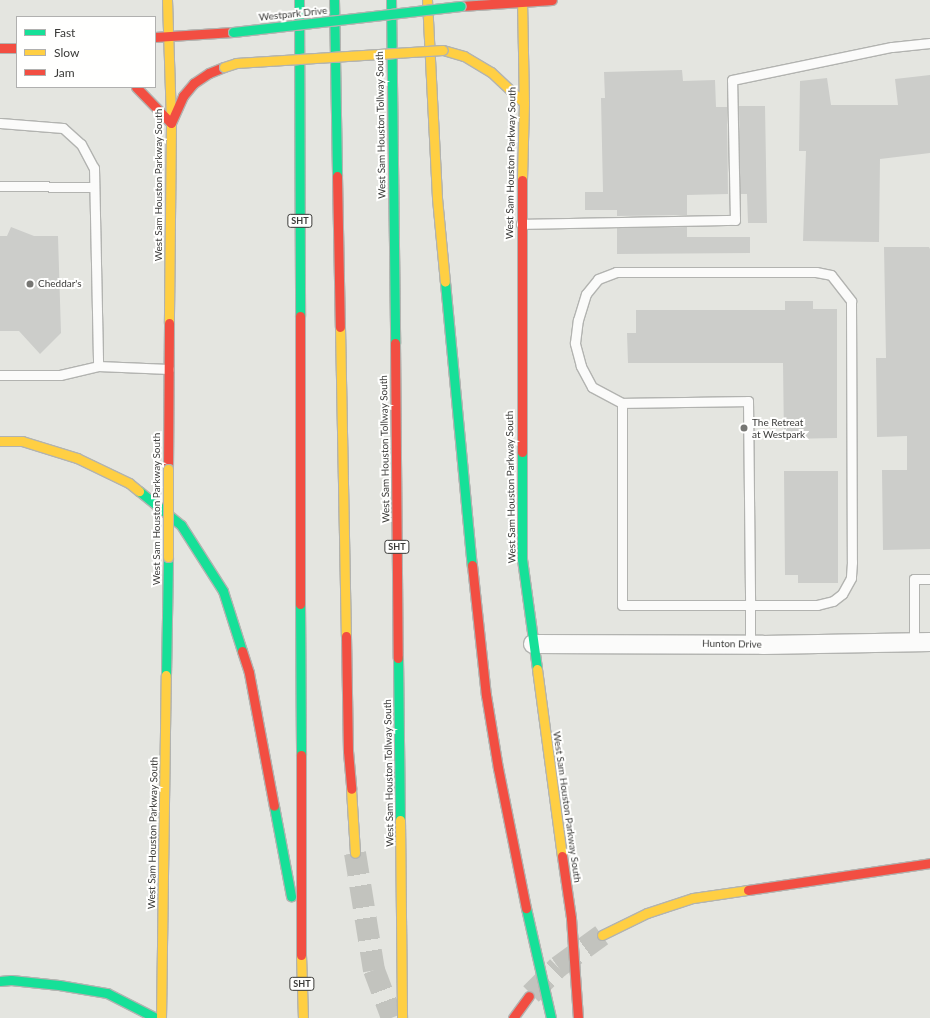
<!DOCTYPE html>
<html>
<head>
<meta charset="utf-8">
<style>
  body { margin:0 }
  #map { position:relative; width:930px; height:1018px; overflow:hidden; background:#e4e5e0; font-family:Lato,sans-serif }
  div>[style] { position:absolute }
  .building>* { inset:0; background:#cccdca }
  .highway-tunnel>* { height:22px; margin-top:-11px; transform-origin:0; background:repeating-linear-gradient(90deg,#c2c3be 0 22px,transparent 0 33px) }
  .roads { filter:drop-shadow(1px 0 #b2b3b0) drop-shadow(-1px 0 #b2b3b0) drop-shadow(0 1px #b2b3b0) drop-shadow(0 -1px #b2b3b0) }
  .lane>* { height:9px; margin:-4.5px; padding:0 4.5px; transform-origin:4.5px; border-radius:4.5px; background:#fbfbfa }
  .street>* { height:18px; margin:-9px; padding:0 9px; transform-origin:9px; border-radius:9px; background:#fbfbfa }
  .fast>* { height:9px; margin:-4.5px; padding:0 4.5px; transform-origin:4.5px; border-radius:4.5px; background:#16e098 }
  .slow>* { height:9px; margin:-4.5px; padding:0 4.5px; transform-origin:4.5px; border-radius:4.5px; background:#ffcf43 }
  .jam>* { height:9px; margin:-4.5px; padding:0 4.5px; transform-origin:4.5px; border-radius:4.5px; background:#f24e42 }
  .bridges { filter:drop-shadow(1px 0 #b2b3b0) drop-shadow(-1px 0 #b2b3b0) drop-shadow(0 1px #b2b3b0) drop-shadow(0 -1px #b2b3b0) }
  .fast-bridge>* { height:9px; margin:-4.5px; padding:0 4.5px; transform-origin:4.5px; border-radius:4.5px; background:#16e098 }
  .slow-bridge>* { height:9px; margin:-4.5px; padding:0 4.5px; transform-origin:4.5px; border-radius:4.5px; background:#ffcf43 }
  .dots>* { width:11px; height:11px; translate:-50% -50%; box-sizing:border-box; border:2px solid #fffffe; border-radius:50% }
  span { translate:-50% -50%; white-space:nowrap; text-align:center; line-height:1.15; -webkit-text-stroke:4px #fffffe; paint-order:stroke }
  .shield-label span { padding:1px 3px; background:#fffffe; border:1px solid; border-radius:3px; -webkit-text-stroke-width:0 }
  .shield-label { font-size:9px; color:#3a3a38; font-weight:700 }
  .street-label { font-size:10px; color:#3a3a38 }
  .poi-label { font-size:10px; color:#3a3a38 }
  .left { translate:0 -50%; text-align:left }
  .legend { position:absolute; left:16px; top:16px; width:140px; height:72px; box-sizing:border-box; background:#fffffe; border:1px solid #b0b0af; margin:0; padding:5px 7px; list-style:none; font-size:12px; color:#3a3a38 }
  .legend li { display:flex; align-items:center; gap:8px; height:20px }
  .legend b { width:20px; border:1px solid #b0b0af }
</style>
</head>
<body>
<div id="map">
  <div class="building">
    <i style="clip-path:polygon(682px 70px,683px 81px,715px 80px,716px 107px,727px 107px,728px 194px,687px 195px,687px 215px,617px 216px,617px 210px,585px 210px,585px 192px,603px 192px,601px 98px,605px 98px,604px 72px)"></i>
    <i style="clip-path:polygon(930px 75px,930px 153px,880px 159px,879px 242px,803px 241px,806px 151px,799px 151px,800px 81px,827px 78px,831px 105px,898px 105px,895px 79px)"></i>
    <i style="clip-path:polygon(739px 106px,765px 106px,767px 223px,748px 223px,747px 194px,740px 194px)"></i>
    <i style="clip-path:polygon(11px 227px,34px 236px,58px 236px,61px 333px,40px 354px,19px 331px,0 331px,0 236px,7px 236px)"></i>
    <i style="clip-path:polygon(687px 227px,687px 237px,750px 237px,750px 253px,617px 254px,617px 228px)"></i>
    <i style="clip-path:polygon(884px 247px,929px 247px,930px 249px,930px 549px,883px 550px,882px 470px,907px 470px,907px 436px,877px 437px,876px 358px,886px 358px)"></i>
    <i style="clip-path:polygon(785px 301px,813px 301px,813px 309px,837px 309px,837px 438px,784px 439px,783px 363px,628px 363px,627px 333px,636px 333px,636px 310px,785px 310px)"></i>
    <i style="clip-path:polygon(784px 471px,838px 471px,838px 583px,798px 583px,798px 575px,785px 575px)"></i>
  </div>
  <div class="highway-tunnel">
    <i style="left:355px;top:853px;width:119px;rotate:80.8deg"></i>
    <i style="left:374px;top:970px;width:51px;rotate:69.4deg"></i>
    <i style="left:531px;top:994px;width:38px;rotate:-45deg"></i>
    <i style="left:558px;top:967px;width:54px;rotate:-36deg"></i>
  </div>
  <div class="roads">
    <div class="lane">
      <i style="left:0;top:123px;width:63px;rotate:4.5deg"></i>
      <i style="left:63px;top:128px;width:24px;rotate:42deg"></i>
      <i style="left:81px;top:144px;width:27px;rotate:62deg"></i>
      <i style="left:94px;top:168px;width:198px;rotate:88.8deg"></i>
      <i style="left:98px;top:366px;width:71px;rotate:2.4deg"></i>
      <i style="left:0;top:186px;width:94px;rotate:0.6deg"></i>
      <i style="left:521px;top:224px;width:214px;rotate:-1.1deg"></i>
      <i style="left:735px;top:220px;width:140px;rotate:-91.2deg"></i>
      <i style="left:732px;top:80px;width:163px;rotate:-11.7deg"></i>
      <i style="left:892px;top:47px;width:38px;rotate:-6deg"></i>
      <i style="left:0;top:375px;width:60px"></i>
      <i style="left:60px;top:375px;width:39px;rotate:-13deg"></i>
      <i style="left:622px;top:403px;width:34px;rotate:-152deg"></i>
      <i style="left:592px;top:387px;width:24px;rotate:-118deg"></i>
      <i style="left:581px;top:366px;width:24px;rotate:-105deg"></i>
      <i style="left:575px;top:343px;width:23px;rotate:-83deg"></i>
      <i style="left:578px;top:320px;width:27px;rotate:-73deg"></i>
      <i style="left:586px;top:294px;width:19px;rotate:-51deg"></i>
      <i style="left:598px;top:279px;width:19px;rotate:-21deg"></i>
      <i style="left:616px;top:272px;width:200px"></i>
      <i style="left:816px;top:272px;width:15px;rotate:11deg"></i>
      <i style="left:831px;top:275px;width:33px;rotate:52deg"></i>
      <i style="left:851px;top:301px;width:261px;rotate:89.8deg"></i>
      <i style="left:852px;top:562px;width:16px;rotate:94deg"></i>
      <i style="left:851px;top:578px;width:18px;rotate:119deg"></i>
      <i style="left:842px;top:594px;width:11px;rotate:142deg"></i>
      <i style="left:833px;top:601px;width:16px;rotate:166deg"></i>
      <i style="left:817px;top:605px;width:195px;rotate:180deg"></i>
      <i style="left:622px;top:605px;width:202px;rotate:-90deg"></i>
      <i style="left:622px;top:403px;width:126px;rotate:-0.9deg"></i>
      <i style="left:748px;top:401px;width:204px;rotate:89.4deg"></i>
      <i style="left:750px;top:605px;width:39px;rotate:90deg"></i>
      <i style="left:914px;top:643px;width:64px;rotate:-90deg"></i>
      <i style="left:914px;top:579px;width:16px"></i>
    </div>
    <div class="street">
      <i style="left:533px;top:644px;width:230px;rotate:0.2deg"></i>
      <i style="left:763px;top:645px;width:167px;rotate:-1deg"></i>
    </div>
    <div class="fast">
      <i style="left:299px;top:0;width:316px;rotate:89.8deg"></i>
      <i style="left:334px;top:0;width:176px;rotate:89deg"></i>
      <i style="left:391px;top:0;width:343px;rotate:89.3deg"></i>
      <i style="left:445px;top:282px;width:284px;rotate:84.6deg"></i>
      <i style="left:522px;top:452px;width:107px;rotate:90deg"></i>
      <i style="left:522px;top:559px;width:111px;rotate:82.2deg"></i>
      <i style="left:139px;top:491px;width:54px;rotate:39deg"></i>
      <i style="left:181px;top:525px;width:78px;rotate:57.5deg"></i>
      <i style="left:223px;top:591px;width:63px;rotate:72.4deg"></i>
      <i style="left:300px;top:604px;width:151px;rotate:89.6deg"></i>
      <i style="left:398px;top:658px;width:162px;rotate:89.3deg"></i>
      <i style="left:166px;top:675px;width:118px;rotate:-89deg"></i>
      <i style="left:274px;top:806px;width:92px;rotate:79.3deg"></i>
      <i style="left:526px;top:908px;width:113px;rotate:77.2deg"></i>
      <i style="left:0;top:981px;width:11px;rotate:-5deg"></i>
      <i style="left:11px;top:980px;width:48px;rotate:5.9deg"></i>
      <i style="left:59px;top:985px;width:49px;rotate:9.5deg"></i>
      <i style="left:107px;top:993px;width:55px;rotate:27deg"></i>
    </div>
    <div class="slow">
      <i style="left:167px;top:0;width:123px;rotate:88.1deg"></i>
      <i style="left:171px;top:123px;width:200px;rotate:90.6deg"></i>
      <i style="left:427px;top:0;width:198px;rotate:87.1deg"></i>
      <i style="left:437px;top:198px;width:84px;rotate:84.6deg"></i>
      <i style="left:522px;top:0;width:103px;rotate:88.9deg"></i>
      <i style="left:524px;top:103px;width:77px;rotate:91.5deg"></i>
      <i style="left:443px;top:50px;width:22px;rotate:16deg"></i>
      <i style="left:464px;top:56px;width:31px;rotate:31deg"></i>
      <i style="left:491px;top:72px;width:45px;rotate:43.2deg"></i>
      <i style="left:340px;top:327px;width:309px;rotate:88.9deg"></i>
      <i style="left:0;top:441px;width:22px"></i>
      <i style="left:22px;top:441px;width:58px;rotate:17.2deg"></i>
      <i style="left:77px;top:458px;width:58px;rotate:25.7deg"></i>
      <i style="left:129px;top:483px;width:13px;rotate:39deg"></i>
      <i style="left:537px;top:669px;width:189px;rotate:82.4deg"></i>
      <i style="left:351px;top:789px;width:64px;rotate:86.4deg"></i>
      <i style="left:400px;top:820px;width:198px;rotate:89.4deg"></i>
      <i style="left:602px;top:935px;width:50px;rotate:-26.1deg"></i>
      <i style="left:647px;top:913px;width:48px;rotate:-18.1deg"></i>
      <i style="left:693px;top:898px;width:56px;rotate:-8.3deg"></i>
      <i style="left:301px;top:955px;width:63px;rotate:88.2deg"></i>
      <i style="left:161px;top:1018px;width:343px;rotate:-89.2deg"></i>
    </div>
    <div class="jam">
      <i style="left:461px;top:6px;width:91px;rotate:-3.8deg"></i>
      <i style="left:155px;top:37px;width:78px;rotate:-3.7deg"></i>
      <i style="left:0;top:48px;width:17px"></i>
      <i style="left:136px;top:87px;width:50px;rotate:45.8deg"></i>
      <i style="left:171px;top:123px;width:30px;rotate:-66deg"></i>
      <i style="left:183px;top:96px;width:17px;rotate:-50deg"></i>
      <i style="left:194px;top:83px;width:18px;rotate:-34deg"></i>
      <i style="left:209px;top:73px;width:16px;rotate:-22deg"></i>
      <i style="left:337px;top:176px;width:151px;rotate:88.9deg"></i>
      <i style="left:300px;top:316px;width:288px;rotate:90deg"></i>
      <i style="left:395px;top:343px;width:315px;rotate:89.5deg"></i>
      <i style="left:522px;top:452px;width:272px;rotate:-90deg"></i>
      <i style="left:168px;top:469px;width:146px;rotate:-89.6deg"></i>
      <i style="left:472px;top:565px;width:131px;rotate:83.9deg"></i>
      <i style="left:486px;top:695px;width:74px;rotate:80.7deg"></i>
      <i style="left:498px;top:768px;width:143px;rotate:78.7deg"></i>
      <i style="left:346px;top:636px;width:115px;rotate:89deg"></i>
      <i style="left:348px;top:751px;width:38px;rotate:85deg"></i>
      <i style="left:242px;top:651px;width:23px;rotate:72deg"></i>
      <i style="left:249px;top:673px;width:135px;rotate:79.4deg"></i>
      <i style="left:301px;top:755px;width:200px;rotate:90deg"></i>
      <i style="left:562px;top:856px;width:63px;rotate:81.7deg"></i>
      <i style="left:571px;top:918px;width:100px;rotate:86deg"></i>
      <i style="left:748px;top:890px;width:184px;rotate:-8.4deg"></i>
      <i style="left:513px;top:1018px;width:27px;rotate:-54deg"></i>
    </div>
  </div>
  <div class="bridges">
    <div class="fast-bridge">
      <i style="left:233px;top:32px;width:229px;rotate:-6.5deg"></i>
    </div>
    <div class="slow-bridge">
      <i style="left:224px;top:67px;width:13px;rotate:-18deg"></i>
      <i style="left:236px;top:63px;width:207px;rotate:-3.6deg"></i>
      <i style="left:168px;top:469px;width:88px;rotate:90deg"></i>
    </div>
  </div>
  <div class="dots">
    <i style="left:30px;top:284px;background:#767673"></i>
    <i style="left:744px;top:428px;background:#767673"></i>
  </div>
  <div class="shield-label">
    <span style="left:300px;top:221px">SHT</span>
    <span style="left:397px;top:547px">SHT</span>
    <span style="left:302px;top:984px">SHT</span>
  </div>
  <div class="street-label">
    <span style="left:293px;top:14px;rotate:-6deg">Westpark Drive</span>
    <span style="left:381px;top:125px;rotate:-91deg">West Sam Houston Tollway South</span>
    <span style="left:511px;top:163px;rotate:-89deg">West Sam Houston Parkway South</span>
    <span style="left:159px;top:185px;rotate:-90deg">West Sam Houston Parkway South</span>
    <span style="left:385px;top:449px;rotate:-91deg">West Sam Houston Tollway South</span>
    <span style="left:511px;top:487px;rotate:-91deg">West Sam Houston Parkway South</span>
    <span style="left:157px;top:509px;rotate:-90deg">West Sam Houston Parkway South</span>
    <span style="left:732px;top:644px;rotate:1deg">Hunton Drive</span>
    <span style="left:389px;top:773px;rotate:-91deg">West Sam Houston Tollway South</span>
    <span style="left:567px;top:807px;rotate:82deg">West Sam Houston Parkway South</span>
    <span style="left:153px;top:833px;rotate:-89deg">West Sam Houston Parkway South</span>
  </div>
  <div class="poi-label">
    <span class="left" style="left:38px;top:284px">Cheddar's</span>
    <span class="left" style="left:752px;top:428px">The Retreat<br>at Westpark</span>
  </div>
  <ul class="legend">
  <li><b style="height:5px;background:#16e098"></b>Fast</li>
  <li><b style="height:5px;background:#ffcf43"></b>Slow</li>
  <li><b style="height:5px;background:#f24e42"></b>Jam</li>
  </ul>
</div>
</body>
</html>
